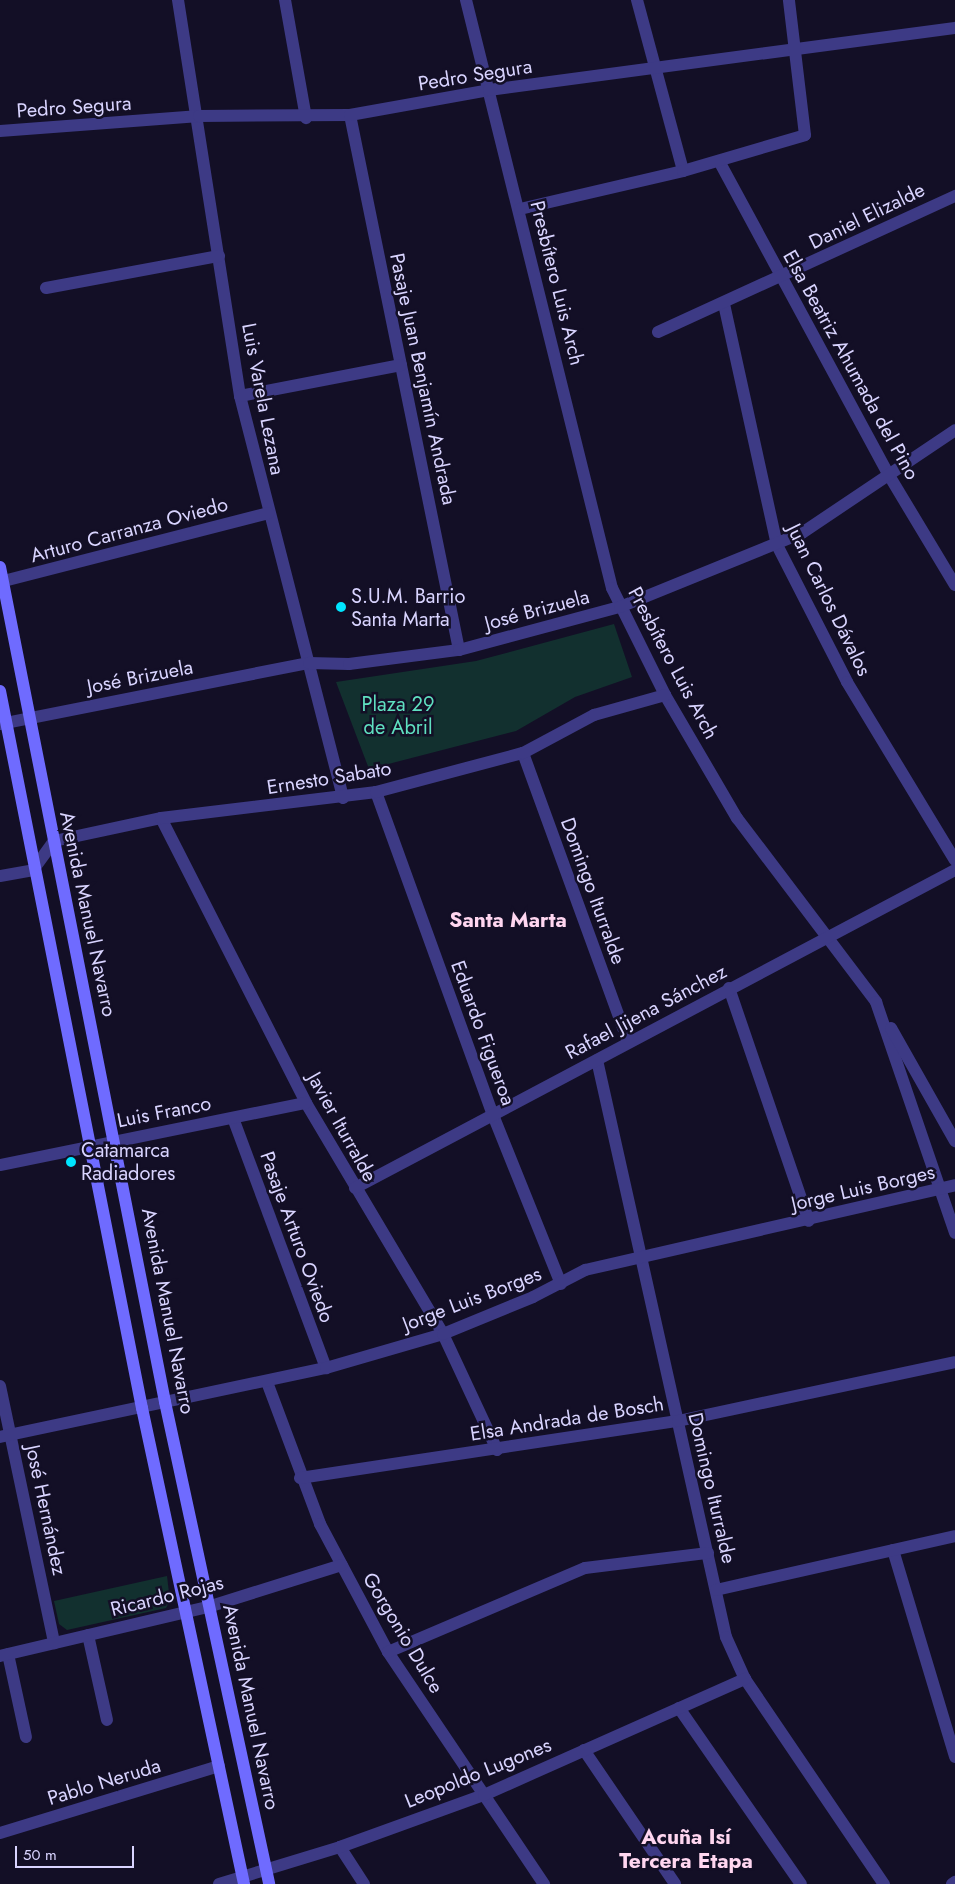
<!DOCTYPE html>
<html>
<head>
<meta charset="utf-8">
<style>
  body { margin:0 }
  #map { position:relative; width:955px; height:1884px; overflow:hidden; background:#130f26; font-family:Jost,sans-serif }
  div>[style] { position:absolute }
  .green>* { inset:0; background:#12302f }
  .minor>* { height:12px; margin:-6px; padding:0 6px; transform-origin:6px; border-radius:6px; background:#3d3a85 }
  .secondary>* { height:12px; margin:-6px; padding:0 6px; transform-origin:6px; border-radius:6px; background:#6f6bff }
  .dots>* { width:14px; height:14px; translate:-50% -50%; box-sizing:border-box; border:2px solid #130f26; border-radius:50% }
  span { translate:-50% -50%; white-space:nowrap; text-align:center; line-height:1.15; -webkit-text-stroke:5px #130f26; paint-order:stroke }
  .street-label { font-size:20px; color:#d9d4ff }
  .poi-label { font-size:20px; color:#d9d4ff }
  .left { translate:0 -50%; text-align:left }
  .park-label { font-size:20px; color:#5fe0c0 }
  .neighbourhood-label { font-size:21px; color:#ffd6f0; font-weight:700 }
  .scale { position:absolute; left:15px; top:1846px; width:119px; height:22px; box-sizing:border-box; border:2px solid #d9d4ff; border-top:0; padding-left:6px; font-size:15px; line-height:18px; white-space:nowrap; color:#d9d4ff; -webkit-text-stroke:4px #130f26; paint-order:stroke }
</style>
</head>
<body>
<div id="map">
  <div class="green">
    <i style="clip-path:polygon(614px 624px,632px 677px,575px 697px,516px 731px,369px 769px,336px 682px,476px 661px)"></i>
    <i style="clip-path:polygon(167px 1576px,170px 1601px,166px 1608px,67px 1630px,59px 1624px,54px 1601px)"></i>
  </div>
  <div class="minor">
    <i style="left:178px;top:0;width:401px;rotate:81.1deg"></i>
    <i style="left:240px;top:396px;width:415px;rotate:75.6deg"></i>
    <i style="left:285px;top:0;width:120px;rotate:79.9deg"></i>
    <i style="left:466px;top:0;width:606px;rotate:76.06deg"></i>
    <i style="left:612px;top:588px;width:119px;rotate:63.6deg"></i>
    <i style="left:665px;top:695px;width:143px;rotate:59.7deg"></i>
    <i style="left:737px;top:818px;width:231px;rotate:52.9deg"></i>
    <i style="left:876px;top:1002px;width:244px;rotate:71.1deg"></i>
    <i style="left:637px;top:0;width:177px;rotate:74.9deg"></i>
    <i style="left:350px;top:115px;width:546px;rotate:78.48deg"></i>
    <i style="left:0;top:131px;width:200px;rotate:-4.3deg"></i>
    <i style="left:199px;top:116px;width:151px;rotate:-0.4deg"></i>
    <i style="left:350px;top:115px;width:141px;rotate:-10.2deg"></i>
    <i style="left:489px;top:90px;width:470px;rotate:-7.6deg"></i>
    <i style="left:719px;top:161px;width:359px;rotate:61.6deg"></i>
    <i style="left:890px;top:477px;width:126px;rotate:59deg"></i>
    <i style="left:520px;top:209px;width:167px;rotate:-13.1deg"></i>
    <i style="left:683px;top:171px;width:127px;rotate:-16.4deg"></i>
    <i style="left:805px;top:135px;width:136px;rotate:-96.8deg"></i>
    <i style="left:46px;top:288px;width:176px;rotate:-10.5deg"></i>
    <i style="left:724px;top:304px;width:247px;rotate:77.6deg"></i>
    <i style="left:777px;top:545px;width:154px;rotate:62.9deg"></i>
    <i style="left:847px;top:682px;width:208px;rotate:58.8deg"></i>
    <i style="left:658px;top:332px;width:327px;rotate:-24.6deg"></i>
    <i style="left:240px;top:396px;width:164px;rotate:-10.9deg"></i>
    <i style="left:0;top:582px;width:277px;rotate:-14.4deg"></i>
    <i style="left:0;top:724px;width:315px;rotate:-11.2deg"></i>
    <i style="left:309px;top:663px;width:40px;rotate:1.4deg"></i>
    <i style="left:349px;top:664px;width:111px;rotate:-7.3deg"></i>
    <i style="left:459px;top:650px;width:167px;rotate:-15deg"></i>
    <i style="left:620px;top:607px;width:196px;rotate:-22.1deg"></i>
    <i style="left:802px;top:533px;width:184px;rotate:-33.9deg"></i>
    <i style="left:523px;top:753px;width:307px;rotate:70deg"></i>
    <i style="left:376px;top:792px;width:344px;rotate:70.1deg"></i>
    <i style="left:493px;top:1115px;width:182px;rotate:68.1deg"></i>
    <i style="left:161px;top:818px;width:320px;rotate:63deg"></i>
    <i style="left:306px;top:1103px;width:269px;rotate:59.3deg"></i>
    <i style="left:443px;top:1334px;width:128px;rotate:65deg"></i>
    <i style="left:0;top:876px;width:34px;rotate:-10deg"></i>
    <i style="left:33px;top:870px;width:36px;rotate:-54deg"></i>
    <i style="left:54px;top:841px;width:109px;rotate:-12.1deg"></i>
    <i style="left:161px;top:818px;width:217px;rotate:-6.9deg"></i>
    <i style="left:376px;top:792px;width:152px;rotate:-14.9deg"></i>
    <i style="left:523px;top:753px;width:81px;rotate:-28.2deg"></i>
    <i style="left:594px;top:715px;width:74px;rotate:-15.7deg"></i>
    <i style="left:729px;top:988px;width:246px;rotate:71.1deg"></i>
    <i style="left:891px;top:1028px;width:130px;rotate:60.5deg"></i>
    <i style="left:597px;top:1060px;width:591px;rotate:77.4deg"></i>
    <i style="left:726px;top:1637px;width:46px;rotate:65.7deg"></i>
    <i style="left:745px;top:1679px;width:248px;rotate:55.9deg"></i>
    <i style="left:233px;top:1118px;width:267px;rotate:69.6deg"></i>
    <i style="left:0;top:1165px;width:312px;rotate:-11.5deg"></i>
    <i style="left:355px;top:1188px;width:679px;rotate:-27.92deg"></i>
    <i style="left:267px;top:1382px;width:152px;rotate:69.5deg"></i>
    <i style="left:320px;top:1524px;width:145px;rotate:62deg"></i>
    <i style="left:388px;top:1652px;width:280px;rotate:56.1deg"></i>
    <i style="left:0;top:1386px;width:263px;rotate:78.1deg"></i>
    <i style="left:0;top:1437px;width:333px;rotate:-12deg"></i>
    <i style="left:326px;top:1368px;width:122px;rotate:-16.2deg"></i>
    <i style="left:443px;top:1334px;width:97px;rotate:-22.3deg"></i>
    <i style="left:533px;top:1297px;width:59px;rotate:-27.4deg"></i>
    <i style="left:585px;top:1270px;width:380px;rotate:-12.9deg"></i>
    <i style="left:300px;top:1478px;width:382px;rotate:-8.6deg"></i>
    <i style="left:678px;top:1421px;width:283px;rotate:-12deg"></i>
    <i style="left:893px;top:1550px;width:216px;rotate:73.3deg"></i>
    <i style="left:716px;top:1590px;width:245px;rotate:-12.7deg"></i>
    <i style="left:88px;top:1635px;width:87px;rotate:77.4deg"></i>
    <i style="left:388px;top:1652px;width:214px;rotate:-23.1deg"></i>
    <i style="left:585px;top:1568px;width:124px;rotate:-7deg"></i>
    <i style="left:8px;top:1654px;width:85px;rotate:77.8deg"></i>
    <i style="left:0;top:1656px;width:217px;rotate:-13.3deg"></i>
    <i style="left:211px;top:1606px;width:137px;rotate:-17.4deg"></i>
    <i style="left:679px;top:1708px;width:214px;rotate:55.3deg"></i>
    <i style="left:584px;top:1750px;width:162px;rotate:55.8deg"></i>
    <i style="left:0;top:1833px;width:229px;rotate:-17deg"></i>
    <i style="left:340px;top:1847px;width:44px;rotate:57deg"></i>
    <i style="left:219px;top:1884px;width:127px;rotate:-17deg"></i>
    <i style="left:340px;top:1847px;width:153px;rotate:-19.9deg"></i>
    <i style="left:484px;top:1795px;width:286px;rotate:-24deg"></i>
    <i style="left:952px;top:1884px;width:4px;rotate:-34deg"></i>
  </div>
  <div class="secondary">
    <i style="left:0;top:567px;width:851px;rotate:78.82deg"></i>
    <i style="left:165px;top:1402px;width:493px;rotate:77.8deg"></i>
    <i style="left:0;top:691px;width:731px;rotate:78.8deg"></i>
    <i style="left:142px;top:1408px;width:487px;rotate:77.9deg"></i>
  </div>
  <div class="dots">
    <i style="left:341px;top:607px;background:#00e5ff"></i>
    <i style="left:71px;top:1162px;background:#00e5ff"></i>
  </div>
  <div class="street-label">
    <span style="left:475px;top:75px;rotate:-9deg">Pedro Segura</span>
    <span style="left:74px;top:107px;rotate:-4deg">Pedro Segura</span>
    <span style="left:867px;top:216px;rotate:-26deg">Daniel Elizalde</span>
    <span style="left:557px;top:283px;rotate:76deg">Presbítero Luis Arch</span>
    <span style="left:851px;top:365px;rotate:61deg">Elsa Beatriz Ahumada del Pino</span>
    <span style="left:423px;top:379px;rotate:78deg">Pasaje Juan Benjamín Andrada</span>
    <span style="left:263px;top:399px;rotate:79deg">Luis Varela Lezana</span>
    <span style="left:129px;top:530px;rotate:-15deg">Arturo Carranza Oviedo</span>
    <span style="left:829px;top:600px;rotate:64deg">Juan Carlos Dávalos</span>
    <span style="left:537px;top:610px;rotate:-15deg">José Brizuela</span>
    <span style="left:673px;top:663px;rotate:62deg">Presbítero Luis Arch</span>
    <span style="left:140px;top:677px;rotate:-11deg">José Brizuela</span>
    <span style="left:329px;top:778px;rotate:-9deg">Ernesto Sabato</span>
    <span style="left:593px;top:891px;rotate:70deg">Domingo Iturralde</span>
    <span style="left:88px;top:914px;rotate:78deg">Avenida Manuel Navarro</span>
    <span style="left:646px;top:1012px;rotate:-28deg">Rafael Jijena Sánchez</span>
    <span style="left:483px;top:1033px;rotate:70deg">Eduardo Figueroa</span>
    <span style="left:164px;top:1112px;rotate:-11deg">Luis Franco</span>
    <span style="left:342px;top:1127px;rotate:61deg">Javier Iturralde</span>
    <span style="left:863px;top:1188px;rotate:-13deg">Jorge Luis Borges</span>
    <span style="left:297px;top:1237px;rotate:70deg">Pasaje Arturo Oviedo</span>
    <span style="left:472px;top:1299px;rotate:-21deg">Jorge Luis Borges</span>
    <span style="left:168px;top:1311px;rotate:79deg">Avenida Manuel Navarro</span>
    <span style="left:567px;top:1419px;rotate:-9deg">Elsa Andrada de Bosch</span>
    <span style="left:712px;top:1488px;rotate:77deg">Domingo Iturralde</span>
    <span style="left:46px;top:1510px;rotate:78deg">José Hernández</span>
    <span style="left:167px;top:1596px;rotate:-14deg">Ricardo Rojas</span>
    <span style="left:403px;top:1633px;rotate:59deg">Gorgonio Dulce</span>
    <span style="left:251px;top:1707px;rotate:78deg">Avenida Manuel Navarro</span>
    <span style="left:478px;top:1773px;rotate:-22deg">Leopoldo Lugones</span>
    <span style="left:104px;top:1782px;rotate:-17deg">Pablo Neruda</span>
  </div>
  <div class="poi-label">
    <span class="left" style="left:351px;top:608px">S.U.M. Barrio<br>Santa Marta</span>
    <span class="left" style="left:81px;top:1162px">Catamarca<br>Radiadores</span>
  </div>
  <div class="park-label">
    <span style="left:398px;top:716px">Plaza 29<br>de Abril</span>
  </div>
  <div class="neighbourhood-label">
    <span style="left:508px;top:920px">Santa Marta</span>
    <span style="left:686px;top:1849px">Acuña Isí<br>Tercera Etapa</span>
  </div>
  <div class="scale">50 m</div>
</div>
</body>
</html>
